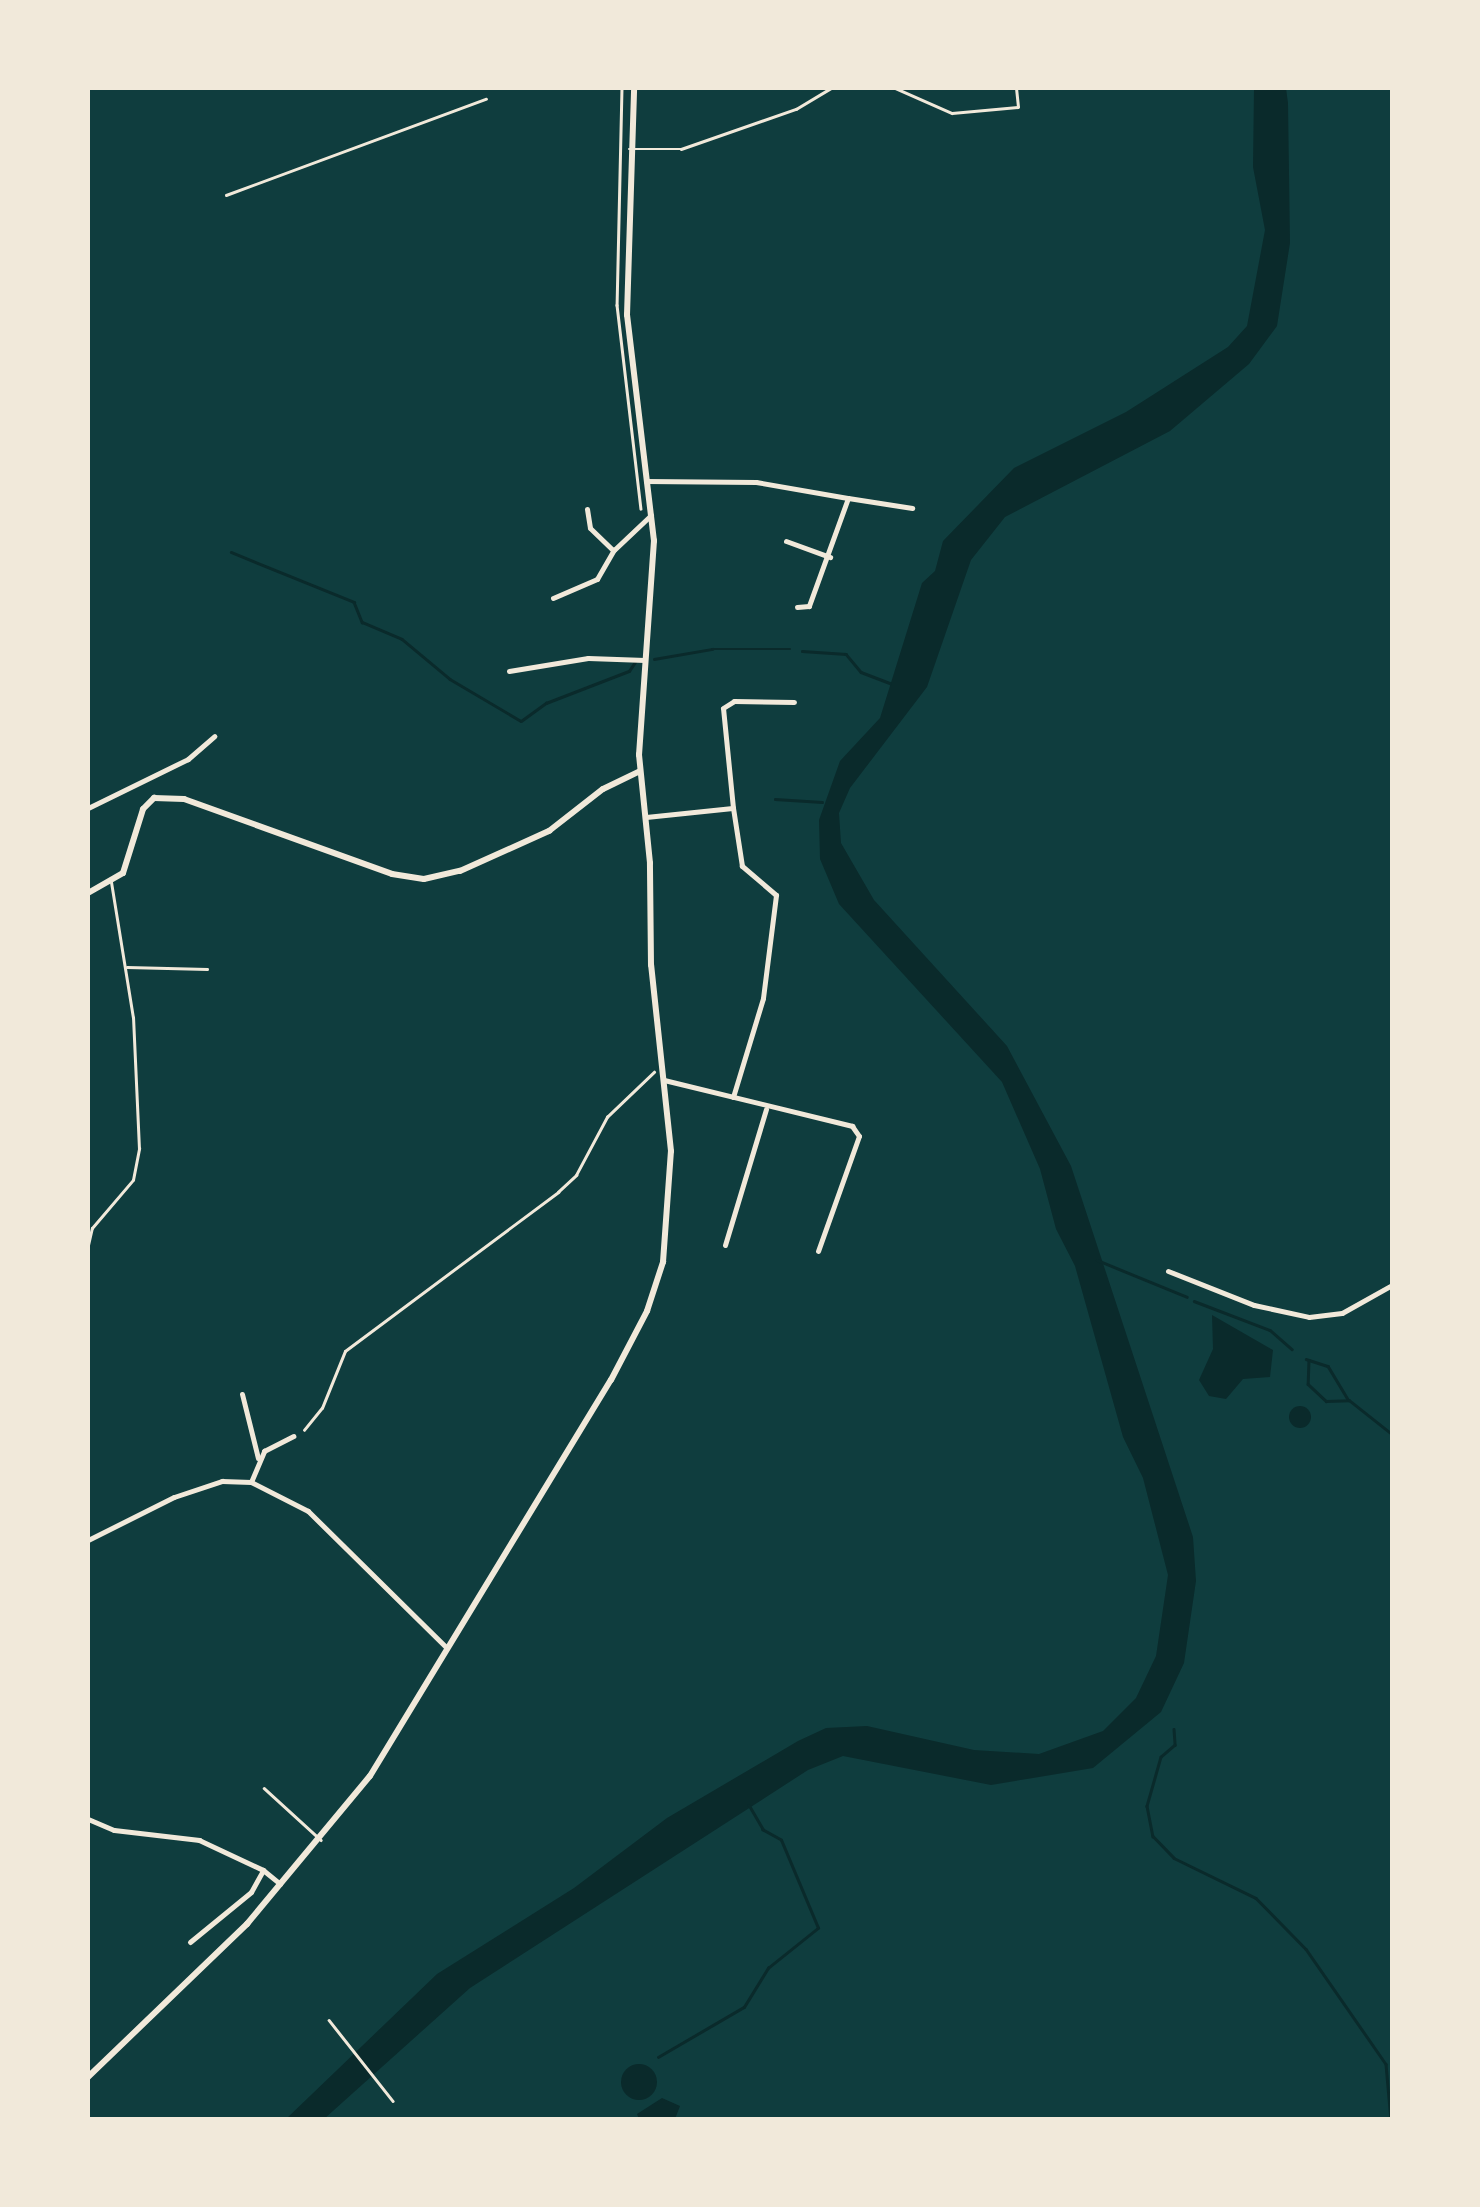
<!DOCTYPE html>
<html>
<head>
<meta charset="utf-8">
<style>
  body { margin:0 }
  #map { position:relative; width:1480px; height:2207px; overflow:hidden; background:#0f3d3e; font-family:Bitter,serif }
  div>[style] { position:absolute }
  .water>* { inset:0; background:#0a2a2b }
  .round { border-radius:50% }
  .stream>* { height:2.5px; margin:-1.25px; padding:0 1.25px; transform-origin:1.25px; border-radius:1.25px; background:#0a2a2b }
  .path>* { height:2.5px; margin:-1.25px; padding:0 1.25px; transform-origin:1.25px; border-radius:1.25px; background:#f1e9da }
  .service>* { height:2.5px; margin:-1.25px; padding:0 1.25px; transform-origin:1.25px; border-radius:1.25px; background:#f1e9da }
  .minor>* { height:5px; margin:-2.5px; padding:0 2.5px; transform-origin:2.5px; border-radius:2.5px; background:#f1e9da }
  .tertiary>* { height:6px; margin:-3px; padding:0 3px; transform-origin:3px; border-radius:3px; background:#f1e9da }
  .secondary>* { height:6px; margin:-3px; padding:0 3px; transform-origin:3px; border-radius:3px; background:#f1e9da }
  span { translate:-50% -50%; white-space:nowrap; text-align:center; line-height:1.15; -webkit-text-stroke:10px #f1e9da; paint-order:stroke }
  .frame { position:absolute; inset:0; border:90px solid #f1e9da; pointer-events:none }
</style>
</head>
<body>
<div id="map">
  <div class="water">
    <i style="clip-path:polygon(1254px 88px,1286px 88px,1288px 103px,1290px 243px,1277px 326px,1249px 364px,1170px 431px,1005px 517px,971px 560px,927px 687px,850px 788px,839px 813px,841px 843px,874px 900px,1007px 1046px,1071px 1166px,1193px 1537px,1196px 1581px,1184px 1663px,1161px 1712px,1093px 1768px,991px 1785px,843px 1756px,808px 1770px,470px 1988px,324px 2119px,285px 2120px,437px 1974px,574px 1888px,667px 1818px,798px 1741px,826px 1728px,867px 1726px,974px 1750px,1039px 1754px,1103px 1731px,1136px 1698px,1156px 1656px,1168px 1575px,1143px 1478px,1123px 1437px,1075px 1266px,1056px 1229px,1040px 1169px,1002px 1082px,839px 904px,820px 859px,819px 820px,840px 761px,880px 718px,922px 583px,935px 571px,943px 541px,1014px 468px,1126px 412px,1228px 347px,1247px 326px,1265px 230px,1253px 167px)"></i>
    <i style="clip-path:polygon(1212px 1315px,1273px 1350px,1270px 1377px,1243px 1379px,1226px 1399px,1209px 1396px,1199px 1380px,1213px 1349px)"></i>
    <i class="round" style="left:1289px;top:1406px;width:22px;height:22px"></i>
    <i class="round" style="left:621px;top:2064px;width:36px;height:36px"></i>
    <i style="clip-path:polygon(662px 2098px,680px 2106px,675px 2119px,639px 2119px,637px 2114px)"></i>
  </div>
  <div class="stream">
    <i style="left:231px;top:552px;width:133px;rotate:22.1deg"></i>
    <i style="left:354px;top:602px;width:22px;rotate:68deg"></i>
    <i style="left:362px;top:622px;width:43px;rotate:23deg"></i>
    <i style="left:402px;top:639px;width:62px;rotate:39.8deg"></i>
    <i style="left:450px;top:679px;width:82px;rotate:30.6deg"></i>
    <i style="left:521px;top:721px;width:31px;rotate:-36deg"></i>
    <i style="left:546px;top:703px;width:89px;rotate:-21.1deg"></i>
    <i style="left:629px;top:671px;width:11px;rotate:-56deg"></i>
    <i style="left:802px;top:651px;width:44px;rotate:3.9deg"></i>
    <i style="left:846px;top:654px;width:23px;rotate:50deg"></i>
    <i style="left:861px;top:672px;width:31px;rotate:21deg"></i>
    <i style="left:654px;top:659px;width:59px;rotate:-9.8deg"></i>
    <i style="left:712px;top:649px;width:78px"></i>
    <i style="left:775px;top:799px;width:47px;rotate:3.7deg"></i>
    <i style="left:1097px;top:1260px;width:97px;rotate:22.3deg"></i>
    <i style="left:1194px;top:1301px;width:81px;rotate:20.9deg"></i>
    <i style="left:1270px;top:1330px;width:29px;rotate:41deg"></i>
    <i style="left:1306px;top:1359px;width:23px;rotate:18deg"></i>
    <i style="left:1328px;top:1366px;width:39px;rotate:59deg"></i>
    <i style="left:1309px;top:1360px;width:24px;rotate:92deg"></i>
    <i style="left:1308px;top:1384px;width:25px;rotate:43deg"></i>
    <i style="left:1326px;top:1401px;width:23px;rotate:-2deg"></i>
    <i style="left:1349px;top:1400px;width:55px;rotate:38.3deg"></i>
    <i style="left:1174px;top:1729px;width:16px;rotate:86deg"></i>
    <i style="left:1175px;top:1745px;width:18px;rotate:139deg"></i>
    <i style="left:1161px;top:1757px;width:51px;rotate:105.9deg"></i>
    <i style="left:1147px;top:1806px;width:31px;rotate:79deg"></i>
    <i style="left:1153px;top:1836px;width:30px;rotate:46deg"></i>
    <i style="left:1174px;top:1858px;width:91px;rotate:26deg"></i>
    <i style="left:1256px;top:1898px;width:71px;rotate:45.6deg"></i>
    <i style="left:1306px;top:1949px;width:140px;rotate:55.2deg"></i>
    <i style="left:1386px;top:2064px;width:56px;rotate:84.9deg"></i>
    <i style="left:658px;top:2057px;width:99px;rotate:-30.2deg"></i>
    <i style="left:744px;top:2007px;width:46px;rotate:-58.4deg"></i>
    <i style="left:768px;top:1968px;width:64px;rotate:-38.7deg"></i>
    <i style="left:818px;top:1928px;width:95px;rotate:-112.8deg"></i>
    <i style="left:781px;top:1840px;width:21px;rotate:-151deg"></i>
    <i style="left:763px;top:1830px;width:28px;rotate:-120deg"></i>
  </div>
  <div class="path">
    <i style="left:622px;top:88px;width:217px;rotate:91.3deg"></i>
    <i style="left:617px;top:305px;width:205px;rotate:83.3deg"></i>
    <i style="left:226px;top:195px;width:277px;rotate:-20.3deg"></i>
    <i style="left:304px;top:1430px;width:28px;rotate:-51deg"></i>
    <i style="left:322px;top:1408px;width:61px;rotate:-68deg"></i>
    <i style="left:345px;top:1351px;width:266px;rotate:-36.7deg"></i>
    <i style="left:558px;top:1192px;width:25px;rotate:-43deg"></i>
    <i style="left:576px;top:1175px;width:66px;rotate:-61.9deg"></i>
    <i style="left:607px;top:1117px;width:65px;rotate:-43.8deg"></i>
    <i style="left:329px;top:2020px;width:103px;rotate:51.7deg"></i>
  </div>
  <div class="service">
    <i style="left:895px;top:88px;width:62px;rotate:23.7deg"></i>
    <i style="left:952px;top:113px;width:66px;rotate:-5.2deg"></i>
    <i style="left:1018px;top:107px;width:19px;rotate:-96deg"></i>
    <i style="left:629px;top:149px;width:52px"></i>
    <i style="left:681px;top:149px;width:122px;rotate:-19.2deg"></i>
    <i style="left:796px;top:109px;width:41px;rotate:-31deg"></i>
    <i style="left:127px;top:967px;width:80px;rotate:1.4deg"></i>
    <i style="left:88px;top:1245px;width:17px;rotate:-77deg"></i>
    <i style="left:92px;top:1228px;width:63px;rotate:-49.5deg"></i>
    <i style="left:133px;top:1180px;width:32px;rotate:-79deg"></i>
    <i style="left:139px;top:1149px;width:131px;rotate:-92.6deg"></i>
    <i style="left:133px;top:1018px;width:138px;rotate:-99.2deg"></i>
    <i style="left:264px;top:1788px;width:77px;rotate:42.4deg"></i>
  </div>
  <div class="minor">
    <i style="left:646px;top:481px;width:110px;rotate:0.5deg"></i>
    <i style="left:756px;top:482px;width:93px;rotate:9.9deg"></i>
    <i style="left:848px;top:498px;width:115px;rotate:109.9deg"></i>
    <i style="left:809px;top:606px;width:12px;rotate:175deg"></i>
    <i style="left:848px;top:498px;width:65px;rotate:8.9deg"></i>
    <i style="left:587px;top:509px;width:19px;rotate:81deg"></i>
    <i style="left:590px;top:528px;width:32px;rotate:44deg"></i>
    <i style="left:786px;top:541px;width:47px;rotate:20deg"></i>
    <i style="left:553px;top:598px;width:48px;rotate:-23.4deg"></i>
    <i style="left:597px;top:579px;width:34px;rotate:-60deg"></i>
    <i style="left:614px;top:550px;width:51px;rotate:-43.4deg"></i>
    <i style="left:509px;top:671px;width:80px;rotate:-9.3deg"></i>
    <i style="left:588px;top:658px;width:57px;rotate:2deg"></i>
    <i style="left:88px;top:808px;width:111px;rotate:-26.1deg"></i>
    <i style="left:188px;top:759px;width:35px;rotate:-41deg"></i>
    <i style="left:646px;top:817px;width:87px;rotate:-5.9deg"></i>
    <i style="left:733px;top:808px;width:100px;rotate:-95.7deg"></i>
    <i style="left:723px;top:708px;width:13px;rotate:-32deg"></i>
    <i style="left:734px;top:701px;width:60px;rotate:1deg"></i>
    <i style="left:664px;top:1080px;width:194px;rotate:13.7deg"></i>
    <i style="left:852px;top:1126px;width:12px;rotate:55deg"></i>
    <i style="left:859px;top:1136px;width:122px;rotate:109.6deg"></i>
    <i style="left:733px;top:1097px;width:103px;rotate:-73.1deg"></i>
    <i style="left:763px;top:998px;width:104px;rotate:-82.8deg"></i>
    <i style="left:776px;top:895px;width:45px;rotate:-139.5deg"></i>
    <i style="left:742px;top:866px;width:59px;rotate:-98.8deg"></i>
    <i style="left:725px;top:1245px;width:142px;rotate:-73.2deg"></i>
    <i style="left:1168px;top:1271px;width:92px;rotate:21.6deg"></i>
    <i style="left:1254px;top:1305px;width:56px;rotate:12.3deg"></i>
    <i style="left:1309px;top:1317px;width:33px;rotate:-7deg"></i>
    <i style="left:1342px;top:1313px;width:57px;rotate:-29.2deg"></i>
    <i style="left:242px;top:1394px;width:66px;rotate:76deg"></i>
    <i style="left:251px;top:1482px;width:34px;rotate:-67deg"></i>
    <i style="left:264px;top:1451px;width:33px;rotate:-27deg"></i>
    <i style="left:88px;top:1540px;width:96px;rotate:-26.6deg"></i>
    <i style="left:174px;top:1497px;width:51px;rotate:-18.4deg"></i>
    <i style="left:222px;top:1481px;width:29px;rotate:2deg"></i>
    <i style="left:251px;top:1482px;width:64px;rotate:27deg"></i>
    <i style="left:308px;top:1511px;width:194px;rotate:44.6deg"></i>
    <i style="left:88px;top:1819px;width:28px;rotate:23deg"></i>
    <i style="left:114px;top:1830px;width:86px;rotate:6.7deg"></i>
    <i style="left:199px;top:1840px;width:71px;rotate:25.1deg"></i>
    <i style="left:190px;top:1942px;width:79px;rotate:-39.3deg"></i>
    <i style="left:251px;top:1892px;width:25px;rotate:-61deg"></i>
    <i style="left:263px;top:1870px;width:22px;rotate:39deg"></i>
  </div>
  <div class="tertiary">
    <i style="left:88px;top:893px;width:40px;rotate:-29.7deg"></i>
    <i style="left:123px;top:873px;width:67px;rotate:-72.6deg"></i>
    <i style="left:143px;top:809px;width:16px;rotate:-45deg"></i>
    <i style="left:154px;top:798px;width:30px;rotate:2deg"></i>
    <i style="left:184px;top:799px;width:221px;rotate:19.8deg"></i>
    <i style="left:392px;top:874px;width:32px;rotate:9deg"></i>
    <i style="left:424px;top:879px;width:37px;rotate:-13deg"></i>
    <i style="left:460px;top:871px;width:98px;rotate:-24.2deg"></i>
    <i style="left:549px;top:831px;width:68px;rotate:-37.9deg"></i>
    <i style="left:603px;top:789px;width:41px;rotate:-25.9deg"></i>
  </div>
  <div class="secondary">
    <i style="left:88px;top:2077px;width:221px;rotate:-43.9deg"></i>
    <i style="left:247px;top:1924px;width:192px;rotate:-50.3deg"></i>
    <i style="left:370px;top:1776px;width:464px;rotate:-58.7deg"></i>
    <i style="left:611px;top:1380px;width:78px;rotate:-62.4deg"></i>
    <i style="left:647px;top:1311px;width:52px;rotate:-71.9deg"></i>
    <i style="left:663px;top:1262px;width:111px;rotate:-85.9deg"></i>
    <i style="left:671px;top:1151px;width:187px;rotate:-96.1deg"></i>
    <i style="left:651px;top:965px;width:102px;rotate:-90.6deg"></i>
    <i style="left:650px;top:863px;width:109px;rotate:-95.8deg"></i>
    <i style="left:639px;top:755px;width:215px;rotate:-86deg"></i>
    <i style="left:654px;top:541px;width:228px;rotate:-96.8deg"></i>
    <i style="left:627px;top:315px;width:227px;rotate:-88.2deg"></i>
  </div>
  <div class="frame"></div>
</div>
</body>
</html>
